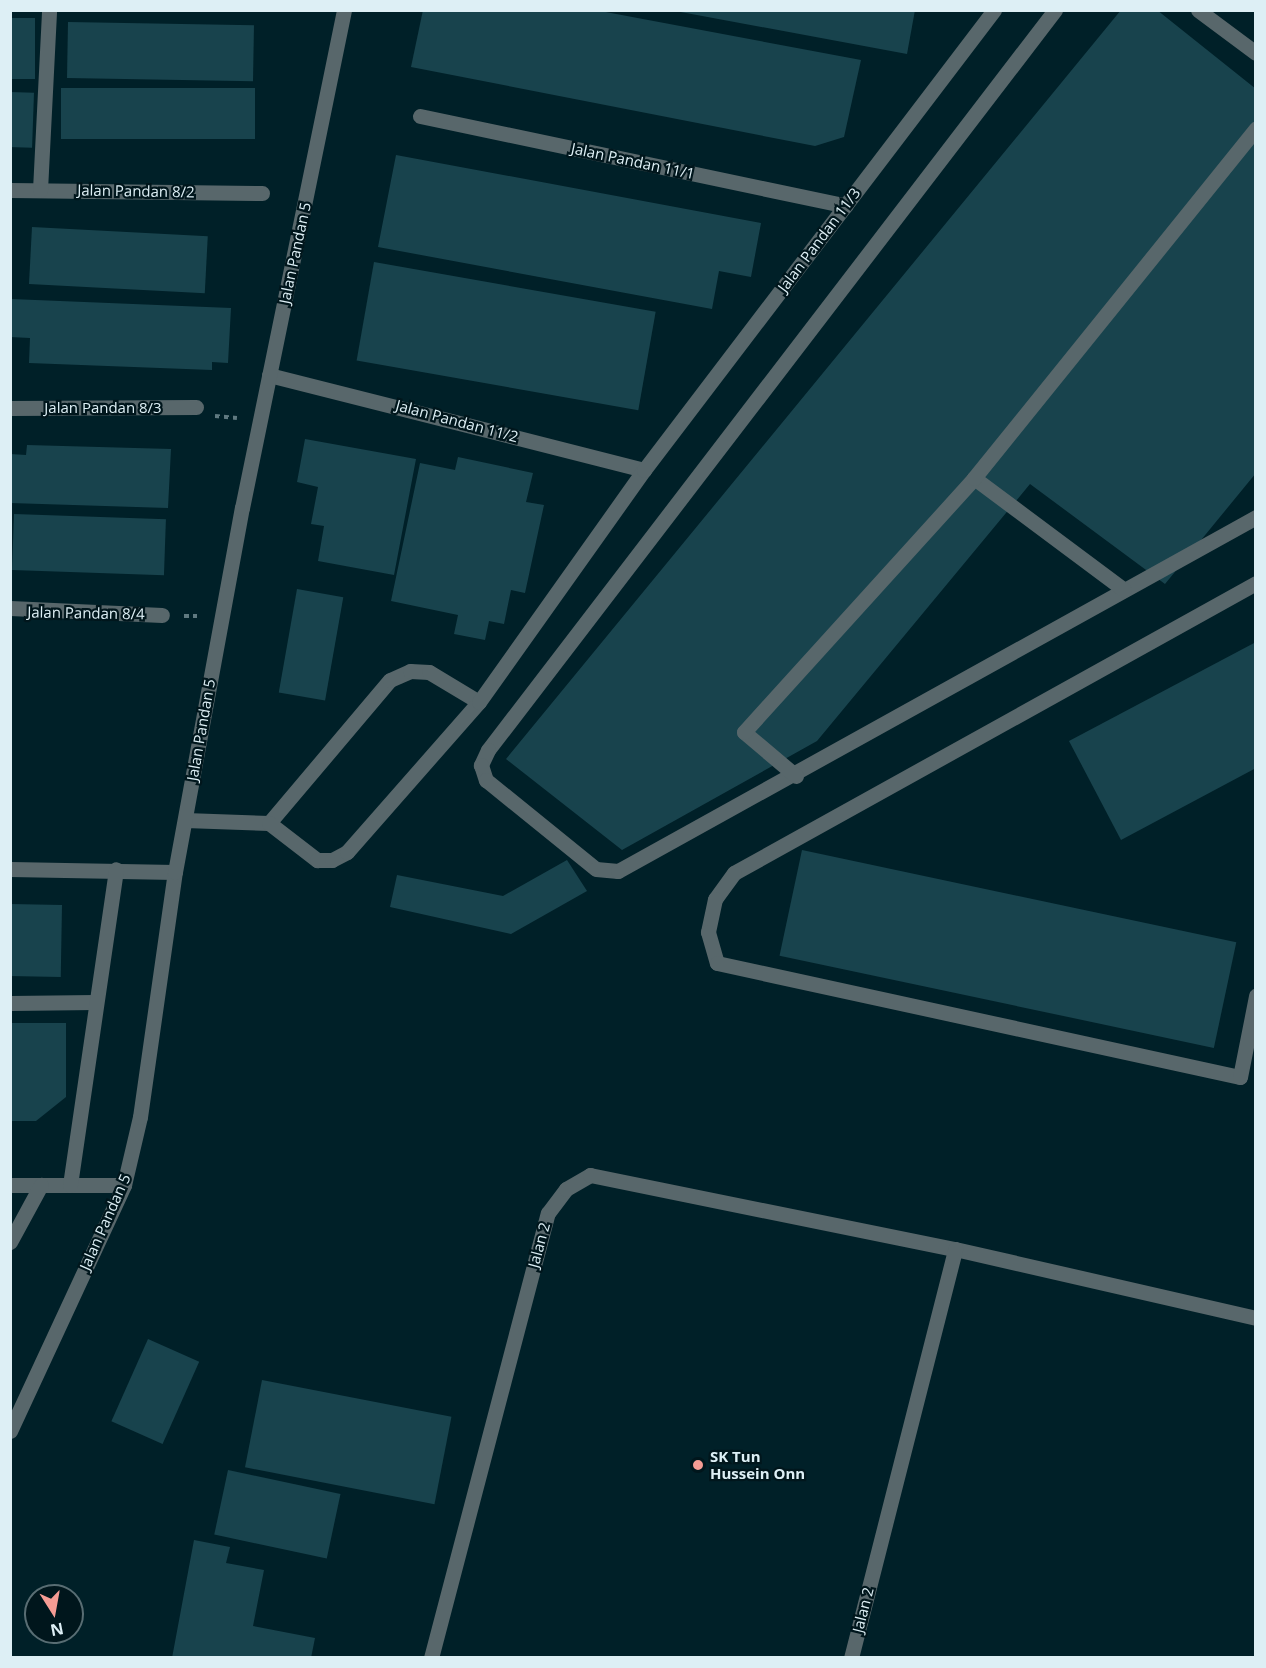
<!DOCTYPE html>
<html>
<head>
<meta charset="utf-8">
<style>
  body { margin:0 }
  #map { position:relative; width:1266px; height:1668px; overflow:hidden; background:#002028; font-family:"Open Sans",sans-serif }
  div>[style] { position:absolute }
  .building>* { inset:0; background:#18434d; transform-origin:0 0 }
  .path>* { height:4px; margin-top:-2px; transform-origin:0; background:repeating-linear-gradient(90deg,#5f7980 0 4.5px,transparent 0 9px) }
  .minor>* { height:15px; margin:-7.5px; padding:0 7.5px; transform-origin:7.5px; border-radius:7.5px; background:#58676b }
  .dots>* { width:16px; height:16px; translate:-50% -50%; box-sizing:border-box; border:3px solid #00161c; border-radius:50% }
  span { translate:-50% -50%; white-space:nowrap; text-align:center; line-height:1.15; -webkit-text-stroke:4.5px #00161c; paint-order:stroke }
  .street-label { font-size:15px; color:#ddeff5 }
  .poi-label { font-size:15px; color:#ddeff5; font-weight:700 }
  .left { translate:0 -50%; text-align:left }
  .frame { position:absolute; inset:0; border:12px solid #ddeff5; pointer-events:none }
  .north { position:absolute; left:24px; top:1584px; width:60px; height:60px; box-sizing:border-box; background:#00161c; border:2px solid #586d73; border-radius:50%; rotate:169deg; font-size:16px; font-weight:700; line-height:24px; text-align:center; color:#ddeff5 }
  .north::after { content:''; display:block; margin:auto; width:21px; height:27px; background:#f59c94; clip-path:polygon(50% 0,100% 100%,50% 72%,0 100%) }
</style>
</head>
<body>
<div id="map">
  <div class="building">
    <i style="clip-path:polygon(423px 10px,595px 10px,861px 60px,844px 137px,815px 146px,411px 67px)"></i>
    <i style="clip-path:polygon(670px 10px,915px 10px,907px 54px)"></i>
    <i style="clip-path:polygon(1121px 10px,1157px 10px,1256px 89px,1256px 473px,1165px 584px,1030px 484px,817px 741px,622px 850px,506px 759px)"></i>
    <i style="left:10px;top:18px;width:25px;height:61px"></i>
    <i style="left:68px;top:22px;width:186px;height:56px;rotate:1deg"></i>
    <i style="left:255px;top:88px;width:51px;height:194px;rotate:90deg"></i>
    <i style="left:10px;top:92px;width:24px;height:55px;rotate:2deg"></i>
    <i style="clip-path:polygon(396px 155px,761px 223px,751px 277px,719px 271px,712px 309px,378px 247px)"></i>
    <i style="left:32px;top:227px;width:176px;height:57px;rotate:3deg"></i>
    <i style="left:374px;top:262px;width:286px;height:100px;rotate:10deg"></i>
    <i style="clip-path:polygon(11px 299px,231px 308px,228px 363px,212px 362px,212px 370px,29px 363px,30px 338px,10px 337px)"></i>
    <i style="clip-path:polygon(305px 439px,416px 459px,394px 575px,318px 561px,324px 526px,311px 524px,318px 487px,297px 482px)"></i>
    <i style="clip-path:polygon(27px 445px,171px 449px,168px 508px,10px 503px,10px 454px,26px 455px)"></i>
    <i style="clip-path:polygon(458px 457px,533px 473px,526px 502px,544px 505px,525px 593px,511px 590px,504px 624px,489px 621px,485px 640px,454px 634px,458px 615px,391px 601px,420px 463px,455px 470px)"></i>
    <i style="left:14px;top:514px;width:152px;height:56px;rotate:2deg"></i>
    <i style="left:297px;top:589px;width:47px;height:105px;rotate:10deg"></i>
    <i style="clip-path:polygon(1256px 642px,1256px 768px,1121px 840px,1069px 741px)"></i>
    <i style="left:802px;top:850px;width:444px;height:108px;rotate:12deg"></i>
    <i style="clip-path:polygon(567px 860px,587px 891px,511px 934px,390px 907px,397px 875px,503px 896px)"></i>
    <i style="left:10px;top:904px;width:52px;height:72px;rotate:1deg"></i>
    <i style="clip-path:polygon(10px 1023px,66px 1023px,66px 1097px,36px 1121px,10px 1121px)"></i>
    <i style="left:148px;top:1339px;width:56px;height:90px;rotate:24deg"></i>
    <i style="left:262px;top:1380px;width:193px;height:89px;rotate:11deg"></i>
    <i style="left:228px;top:1470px;width:115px;height:66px;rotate:12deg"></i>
    <i style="clip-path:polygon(194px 1540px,230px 1547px,226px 1563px,264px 1570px,253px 1626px,315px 1638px,311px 1658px,172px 1658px)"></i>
  </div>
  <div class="path">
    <i style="left:215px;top:416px;width:22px;rotate:5deg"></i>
    <i style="left:184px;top:616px;width:17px"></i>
  </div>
  <div class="minor">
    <i style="left:1055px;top:10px;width:932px;rotate:127.46deg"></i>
    <i style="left:488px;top:750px;width:17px;rotate:115deg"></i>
    <i style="left:481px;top:765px;width:16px;rotate:72deg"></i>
    <i style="left:486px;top:780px;width:141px;rotate:39deg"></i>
    <i style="left:596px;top:869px;width:22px;rotate:5deg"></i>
    <i style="left:618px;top:871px;width:730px;rotate:-29.02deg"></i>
    <i style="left:1198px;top:10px;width:72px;rotate:36.6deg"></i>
    <i style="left:420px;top:116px;width:435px;rotate:11.9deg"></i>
    <i style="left:10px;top:190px;width:252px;rotate:0.7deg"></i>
    <i style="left:40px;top:190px;width:180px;rotate:-87.1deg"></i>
    <i style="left:269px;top:375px;width:387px;rotate:14.2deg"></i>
    <i style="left:10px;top:408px;width:186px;rotate:-0.3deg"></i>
    <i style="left:974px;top:478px;width:187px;rotate:36.7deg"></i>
    <i style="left:1256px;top:583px;width:597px;rotate:150.95deg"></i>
    <i style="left:734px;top:873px;width:32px;rotate:126deg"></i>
    <i style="left:715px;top:899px;width:34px;rotate:102deg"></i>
    <i style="left:708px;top:932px;width:32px;rotate:74deg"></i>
    <i style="left:717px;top:963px;width:535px;rotate:12.3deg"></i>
    <i style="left:1240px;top:1077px;width:83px;rotate:-78.8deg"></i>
    <i style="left:10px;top:608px;width:152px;rotate:2.6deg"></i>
    <i style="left:796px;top:776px;width:68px;rotate:-139.8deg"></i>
    <i style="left:744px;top:732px;width:343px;rotate:-47.8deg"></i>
    <i style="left:974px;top:478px;width:449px;rotate:-51.1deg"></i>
    <i style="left:185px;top:820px;width:84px;rotate:2deg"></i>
    <i style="left:269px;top:823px;width:187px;rotate:-49.8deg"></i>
    <i style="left:390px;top:680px;width:22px;rotate:-24deg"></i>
    <i style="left:410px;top:671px;width:19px;rotate:3deg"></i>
    <i style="left:429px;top:672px;width:58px;rotate:31deg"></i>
    <i style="left:269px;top:823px;width:61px;rotate:37.6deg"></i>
    <i style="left:317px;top:860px;width:15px"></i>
    <i style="left:332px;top:860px;width:17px;rotate:-28deg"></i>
    <i style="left:347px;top:852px;width:200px;rotate:-48.7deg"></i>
    <i style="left:479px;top:702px;width:285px;rotate:-54.6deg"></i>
    <i style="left:644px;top:470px;width:578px;rotate:-52.73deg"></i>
    <i style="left:10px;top:869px;width:165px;rotate:1deg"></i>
    <i style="left:10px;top:1003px;width:85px;rotate:-0.7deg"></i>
    <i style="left:10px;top:1185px;width:114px"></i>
    <i style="left:70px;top:1185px;width:319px;rotate:-81.7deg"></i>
    <i style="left:10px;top:1242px;width:65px;rotate:-61.5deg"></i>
    <i style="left:10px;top:1431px;width:271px;rotate:-65.1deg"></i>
    <i style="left:124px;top:1185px;width:70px;rotate:-76.8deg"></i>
    <i style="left:140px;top:1117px;width:247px;rotate:-81.9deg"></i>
    <i style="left:175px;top:872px;width:370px;rotate:-79.6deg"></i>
    <i style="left:242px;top:508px;width:508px;rotate:-78.42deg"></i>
    <i style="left:431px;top:1658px;width:460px;rotate:-75.3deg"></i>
    <i style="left:548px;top:1213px;width:30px;rotate:-53deg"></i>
    <i style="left:566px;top:1189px;width:28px;rotate:-30deg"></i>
    <i style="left:590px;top:1175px;width:372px;rotate:11.5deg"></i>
    <i style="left:955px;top:1249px;width:309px;rotate:12.9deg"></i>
    <i style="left:851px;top:1658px;width:422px;rotate:-75.7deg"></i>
  </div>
  <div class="dots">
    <i style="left:698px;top:1465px;background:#f59c94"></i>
  </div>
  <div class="street-label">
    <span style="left:633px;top:161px;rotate:12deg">Jalan Pandan 11/1</span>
    <span style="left:136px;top:191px;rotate:1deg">Jalan Pandan 8/2</span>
    <span style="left:819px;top:240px;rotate:-53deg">Jalan Pandan 11/3</span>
    <span style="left:295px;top:253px;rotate:-78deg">Jalan Pandan 5</span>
    <span style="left:103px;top:408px">Jalan Pandan 8/3</span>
    <span style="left:457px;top:421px;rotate:15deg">Jalan Pandan 11/2</span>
    <span style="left:86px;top:613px;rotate:1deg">Jalan Pandan 8/4</span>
    <span style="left:201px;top:730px;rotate:-80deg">Jalan Pandan 5</span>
    <span style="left:105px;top:1222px;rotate:-66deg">Jalan Pandan 5</span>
    <span style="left:539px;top:1245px;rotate:-75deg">Jalan 2</span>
    <span style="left:863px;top:1610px;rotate:-76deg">Jalan 2</span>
  </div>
  <div class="poi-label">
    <span class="left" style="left:710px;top:1465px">SK Tun<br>Hussein Onn</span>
  </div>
  <div class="frame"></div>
  <div class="north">N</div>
</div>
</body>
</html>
